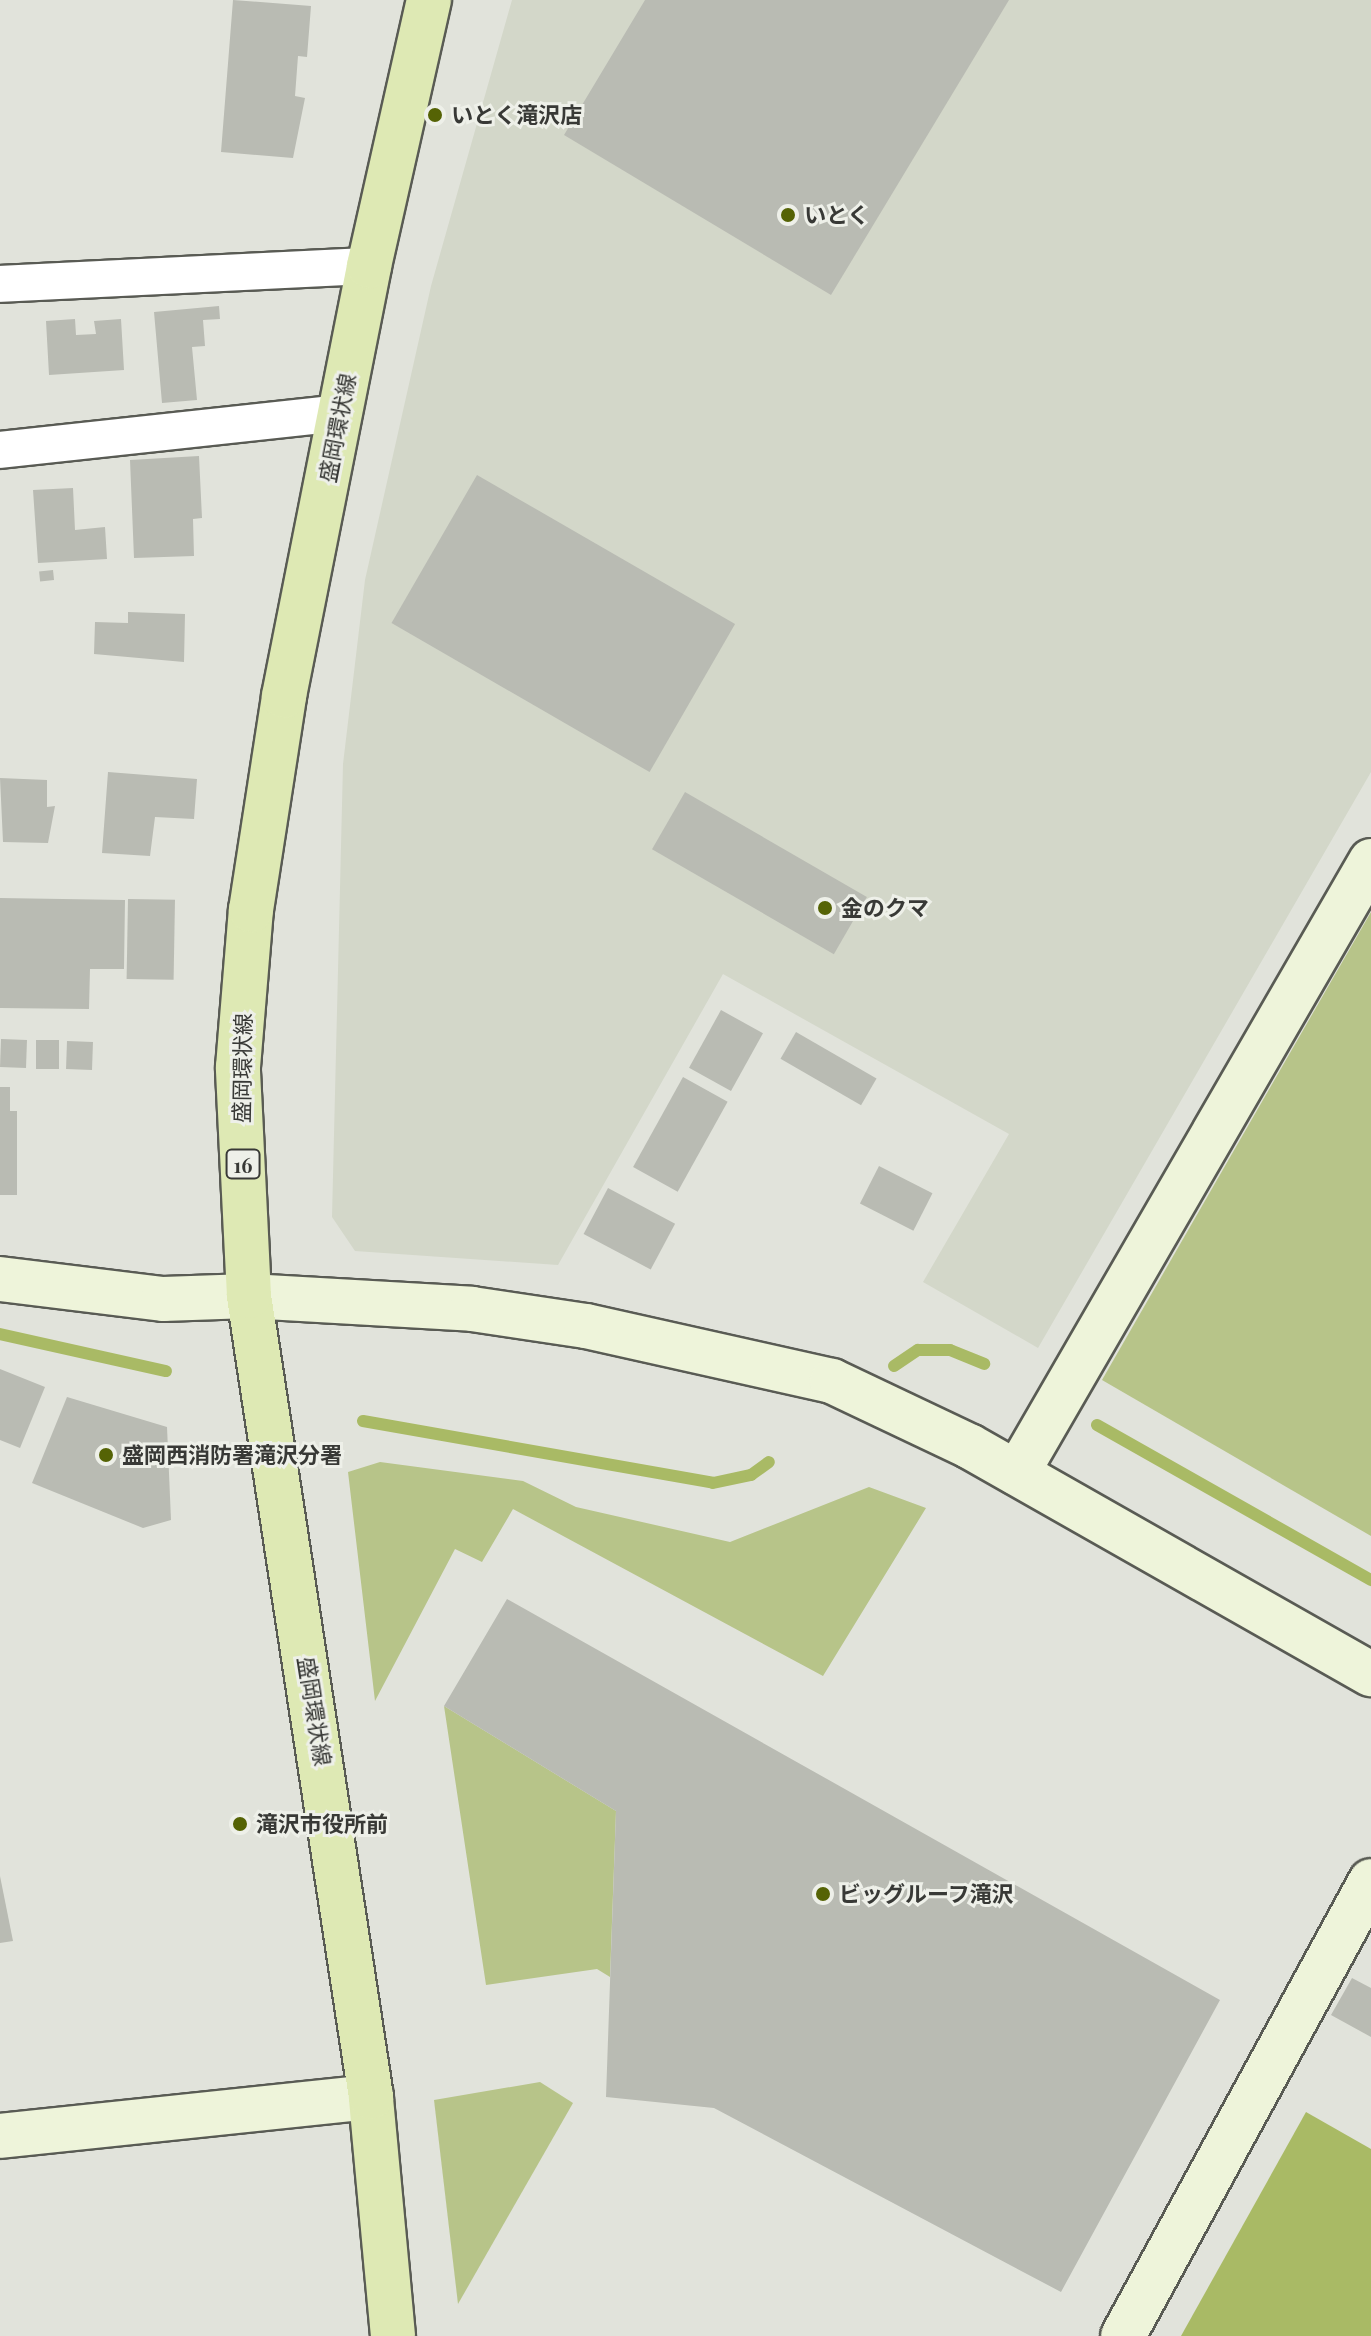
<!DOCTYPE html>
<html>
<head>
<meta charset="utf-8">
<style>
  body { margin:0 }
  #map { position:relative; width:1371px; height:2336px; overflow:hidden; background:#e1e3db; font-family:"Playfair Display","Noto Sans JP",serif }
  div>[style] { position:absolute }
  .built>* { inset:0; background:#d3d7c9 }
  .green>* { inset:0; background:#b7c489 }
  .water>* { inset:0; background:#a9ba65 }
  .stream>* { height:12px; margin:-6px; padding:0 6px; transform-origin:6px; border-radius:6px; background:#a9ba65 }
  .building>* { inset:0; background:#b9bbb3; transform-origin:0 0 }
  .roads { filter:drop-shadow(2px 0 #595b54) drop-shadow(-2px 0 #595b54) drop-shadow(0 2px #595b54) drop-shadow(0 -2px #595b54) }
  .street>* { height:36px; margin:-18px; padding:0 18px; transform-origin:18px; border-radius:18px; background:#fff }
  .secondary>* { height:44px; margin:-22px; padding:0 22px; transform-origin:22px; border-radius:22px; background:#eef4da }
  .primary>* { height:44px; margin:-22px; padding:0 22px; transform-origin:22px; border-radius:22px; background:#dee9b4 }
  .dots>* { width:22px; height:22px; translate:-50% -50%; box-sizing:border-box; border:4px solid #eef0e9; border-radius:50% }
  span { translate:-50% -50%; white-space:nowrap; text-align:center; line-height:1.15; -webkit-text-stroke:6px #eef0e9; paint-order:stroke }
  .shield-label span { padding:2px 6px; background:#eef0e9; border:2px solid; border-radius:6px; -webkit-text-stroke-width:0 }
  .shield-label { font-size:20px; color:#383936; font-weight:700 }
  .poi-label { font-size:22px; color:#383936; font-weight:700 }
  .left { translate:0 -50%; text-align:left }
  .street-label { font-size:22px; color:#383936 }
</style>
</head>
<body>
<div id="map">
  <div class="built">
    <i style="clip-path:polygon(512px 0,1371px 0,1371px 772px,1038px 1348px,923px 1282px,1009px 1134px,723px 974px,558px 1265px,355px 1251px,332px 1217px,343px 764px,365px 580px,431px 286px)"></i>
  </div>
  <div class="green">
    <i style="clip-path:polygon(1371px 912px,1371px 1536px,1102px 1380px)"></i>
    <i style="clip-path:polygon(380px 1462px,523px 1481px,576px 1507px,730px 1542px,869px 1487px,926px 1508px,823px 1676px,513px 1509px,482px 1562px,455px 1549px,375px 1701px,348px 1472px)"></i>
    <i style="clip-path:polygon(444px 1706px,616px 1811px,610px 1977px,597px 1969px,486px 1985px)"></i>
    <i style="clip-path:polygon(540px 2082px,573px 2103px,458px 2304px,434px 2100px)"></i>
  </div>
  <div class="water">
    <i style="clip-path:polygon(1306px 2112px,1371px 2149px,1371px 2336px,1181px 2336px)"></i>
  </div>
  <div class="stream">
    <i style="left:0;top:1334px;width:170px;rotate:12.6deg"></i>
    <i style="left:894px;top:1366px;width:29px;rotate:-34deg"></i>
    <i style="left:918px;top:1350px;width:32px"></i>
    <i style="left:950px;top:1350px;width:37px;rotate:22deg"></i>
    <i style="left:363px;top:1421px;width:355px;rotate:10deg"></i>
    <i style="left:713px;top:1483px;width:39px;rotate:-12deg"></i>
    <i style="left:751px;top:1475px;width:22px;rotate:-36deg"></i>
    <i style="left:1097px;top:1425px;width:315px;rotate:29.5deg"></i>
  </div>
  <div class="building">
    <i style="clip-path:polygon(233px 0,311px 6px,307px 57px,298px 56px,295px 96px,305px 98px,293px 158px,221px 152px)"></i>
    <i style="clip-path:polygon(645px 0,1009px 0,831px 295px,564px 135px)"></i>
    <i style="clip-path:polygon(219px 306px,220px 319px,203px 320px,205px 346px,192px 347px,197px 400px,162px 403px,154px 312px)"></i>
    <i style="clip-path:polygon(75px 319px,76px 335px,96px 334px,94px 321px,121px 319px,124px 370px,49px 375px,46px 321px)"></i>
    <i style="clip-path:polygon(199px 456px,202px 518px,193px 519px,194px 556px,134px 558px,130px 460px)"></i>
    <i style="left:477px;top:475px;width:298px;height:171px;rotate:30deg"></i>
    <i style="clip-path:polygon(73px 488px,75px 530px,105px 527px,107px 559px,38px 563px,33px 490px)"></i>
    <i style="left:53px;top:570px;width:10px;height:14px;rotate:84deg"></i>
    <i style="clip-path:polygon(128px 612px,185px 614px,184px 662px,94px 654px,95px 622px,128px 623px)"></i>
    <i style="clip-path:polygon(108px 772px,197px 779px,194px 819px,155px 817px,150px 856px,102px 853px)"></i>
    <i style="clip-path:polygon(0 778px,47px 780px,47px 807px,55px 806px,48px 843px,3px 842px)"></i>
    <i style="left:685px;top:792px;width:210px;height:66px;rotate:30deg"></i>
    <i style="clip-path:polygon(0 898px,125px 900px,124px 969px,90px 969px,89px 1009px,0 1008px)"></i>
    <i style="left:128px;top:899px;width:47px;height:80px;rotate:1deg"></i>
    <i style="left:721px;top:1010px;width:48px;height:66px;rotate:29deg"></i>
    <i style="left:796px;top:1032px;width:93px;height:31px;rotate:30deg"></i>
    <i style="left:1px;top:1039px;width:26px;height:28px;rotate:2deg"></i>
    <i style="left:36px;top:1040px;width:23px;height:29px"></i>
    <i style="left:67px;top:1041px;width:26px;height:28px;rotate:2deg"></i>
    <i style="left:683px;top:1077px;width:51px;height:103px;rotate:29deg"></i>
    <i style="clip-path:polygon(0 1087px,10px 1087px,10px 1111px,17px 1111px,17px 1195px,0 1195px)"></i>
    <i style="left:879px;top:1166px;width:60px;height:42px;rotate:27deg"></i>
    <i style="left:608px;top:1188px;width:76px;height:52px;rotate:28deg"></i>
    <i style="clip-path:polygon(0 1369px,45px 1387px,20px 1448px,0 1440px)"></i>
    <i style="clip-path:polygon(67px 1397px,167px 1427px,171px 1520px,143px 1528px,32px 1483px)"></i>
    <i style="clip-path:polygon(507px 1599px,1220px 2000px,1061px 2292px,714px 2108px,606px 2097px,616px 1811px,444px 1706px)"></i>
    <i style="clip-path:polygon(0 1876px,13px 1941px,0 1943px)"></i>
    <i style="clip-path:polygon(1352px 1978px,1371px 1988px,1371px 2037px,1331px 2015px)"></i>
  </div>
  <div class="roads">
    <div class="street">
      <i style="left:0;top:284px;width:369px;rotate:-2.8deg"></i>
      <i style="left:0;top:450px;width:342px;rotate:-6.2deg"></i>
    </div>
    <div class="secondary">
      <i style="left:0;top:1279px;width:164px;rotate:7deg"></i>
      <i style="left:163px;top:1299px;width:86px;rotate:-2deg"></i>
      <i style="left:249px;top:1296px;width:223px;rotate:3.3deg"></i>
      <i style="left:472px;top:1309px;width:115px;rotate:8.5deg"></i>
      <i style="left:586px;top:1326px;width:252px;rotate:12.6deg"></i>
      <i style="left:832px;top:1381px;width:152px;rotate:25.4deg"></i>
      <i style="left:969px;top:1446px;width:462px;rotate:29.6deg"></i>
      <i style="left:1017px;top:1473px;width:707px;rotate:-59.95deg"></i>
      <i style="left:0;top:2136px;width:373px;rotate:-6deg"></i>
      <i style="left:1123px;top:2336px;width:518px;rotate:-61.41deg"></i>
    </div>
    <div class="primary">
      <i style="left:393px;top:2336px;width:240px;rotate:-95.3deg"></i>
      <i style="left:371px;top:2097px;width:810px;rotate:-98.66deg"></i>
      <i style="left:249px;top:1296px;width:229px;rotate:-92.8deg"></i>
      <i style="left:238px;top:1067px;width:158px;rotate:-85.3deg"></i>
      <i style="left:251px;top:910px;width:217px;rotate:-81.2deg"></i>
      <i style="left:284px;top:696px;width:438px;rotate:-78.8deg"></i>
      <i style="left:369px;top:266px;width:273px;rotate:-77.3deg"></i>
    </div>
  </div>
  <div class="dots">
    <i style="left:435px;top:115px;background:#556305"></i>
    <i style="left:788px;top:215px;background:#556305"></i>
    <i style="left:825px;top:908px;background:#556305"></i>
    <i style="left:106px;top:1455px;background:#556305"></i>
    <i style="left:240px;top:1824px;background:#556305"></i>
    <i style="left:823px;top:1894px;background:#556305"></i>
  </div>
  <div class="shield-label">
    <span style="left:243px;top:1164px">16</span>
  </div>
  <div class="poi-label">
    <span class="left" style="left:451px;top:115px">いとく滝沢店</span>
    <span class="left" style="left:804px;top:215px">いとく</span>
    <span class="left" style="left:841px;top:908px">金のクマ</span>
    <span class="left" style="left:122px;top:1455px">盛岡西消防署滝沢分署</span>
    <span class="left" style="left:256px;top:1824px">滝沢市役所前</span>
    <span class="left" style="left:839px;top:1894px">ビッグルーフ滝沢</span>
  </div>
  <div class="street-label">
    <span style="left:337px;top:428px;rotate:-79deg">盛岡環状線</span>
    <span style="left:242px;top:1068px;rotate:-89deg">盛岡環状線</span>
    <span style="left:315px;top:1711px;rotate:81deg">盛岡環状線</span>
  </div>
</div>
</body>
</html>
